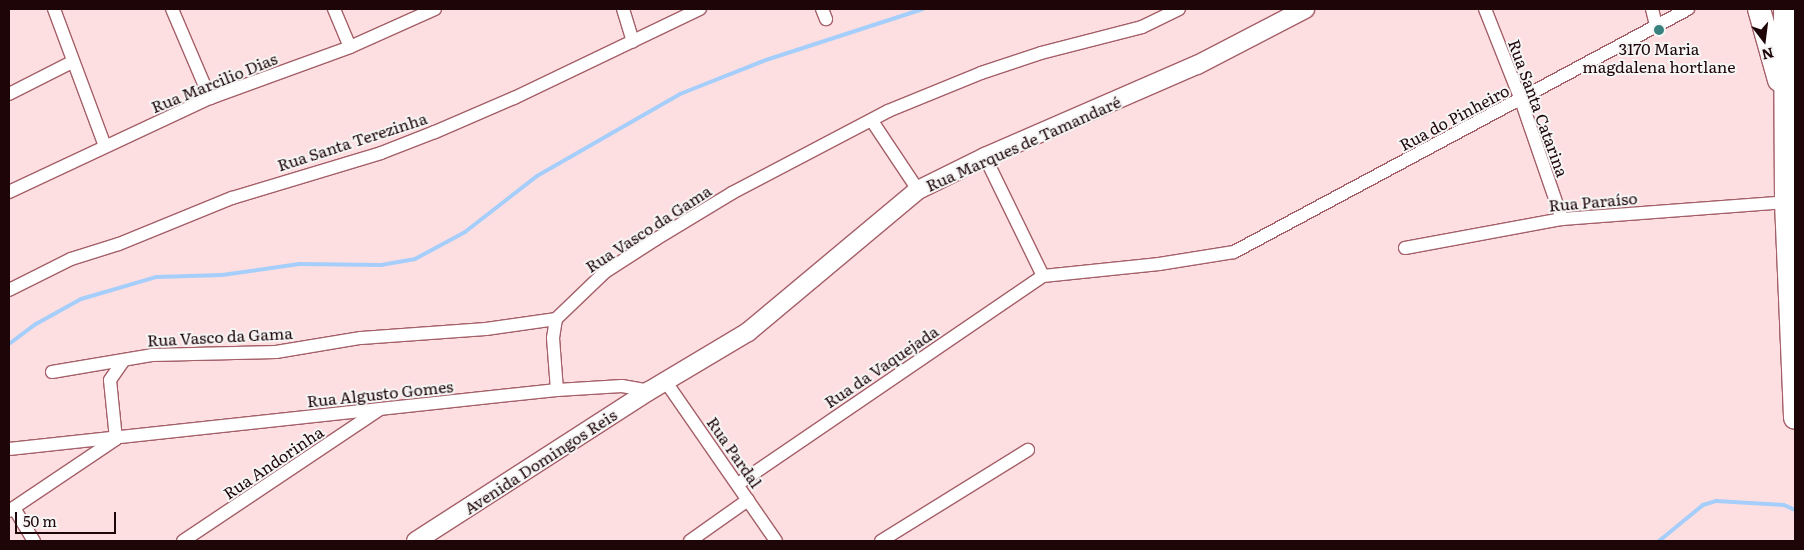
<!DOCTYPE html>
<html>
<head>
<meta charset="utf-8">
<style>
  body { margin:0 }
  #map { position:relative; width:1804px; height:550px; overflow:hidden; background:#fedfe1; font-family:Literata,serif }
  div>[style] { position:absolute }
  .stream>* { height:4px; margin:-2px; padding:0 2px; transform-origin:2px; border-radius:2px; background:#a6cefb }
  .roads { filter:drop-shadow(1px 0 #a46069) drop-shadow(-1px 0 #a46069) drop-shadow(0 1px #a46069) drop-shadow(0 -1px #a46069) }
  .street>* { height:12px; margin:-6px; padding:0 6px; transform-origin:6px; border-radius:6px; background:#fff }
  .secondary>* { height:18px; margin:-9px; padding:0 9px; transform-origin:9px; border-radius:9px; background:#fff }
  .highway>* { height:22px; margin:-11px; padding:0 11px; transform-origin:11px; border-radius:11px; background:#fff }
  .dots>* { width:14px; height:14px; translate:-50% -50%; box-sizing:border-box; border:2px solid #f5f5f5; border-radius:50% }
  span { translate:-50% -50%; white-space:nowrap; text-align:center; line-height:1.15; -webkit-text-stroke:4px #f5f5f5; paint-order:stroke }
  .poi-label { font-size:16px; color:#1d0508 }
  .street-label { font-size:16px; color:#1d0508 }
  .frame { position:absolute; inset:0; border:10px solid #1d0508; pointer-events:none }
  .north { position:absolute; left:1739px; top:15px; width:50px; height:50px; -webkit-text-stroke:4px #f5f5f5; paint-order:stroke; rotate:165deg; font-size:14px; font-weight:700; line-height:20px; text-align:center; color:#1d0508 }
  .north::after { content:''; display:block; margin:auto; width:18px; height:22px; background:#1d0508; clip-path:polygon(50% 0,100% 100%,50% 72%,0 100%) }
  .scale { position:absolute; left:15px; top:512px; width:101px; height:22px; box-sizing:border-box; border:2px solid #1d0508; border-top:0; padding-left:6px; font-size:15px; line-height:18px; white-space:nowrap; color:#1d0508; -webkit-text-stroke:4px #f5f5f5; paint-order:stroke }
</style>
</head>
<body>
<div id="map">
  <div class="stream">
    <i style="left:9px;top:344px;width:34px;rotate:-37deg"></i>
    <i style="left:36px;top:324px;width:51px;rotate:-29.1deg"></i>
    <i style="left:81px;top:299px;width:78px;rotate:-16.3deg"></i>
    <i style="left:156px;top:277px;width:66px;rotate:-1.7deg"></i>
    <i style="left:222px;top:275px;width:78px;rotate:-8.1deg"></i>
    <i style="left:299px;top:264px;width:82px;rotate:0.7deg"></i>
    <i style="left:381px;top:265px;width:35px;rotate:-10deg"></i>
    <i style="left:415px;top:259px;width:57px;rotate:-28.4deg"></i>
    <i style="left:465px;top:232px;width:91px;rotate:-37.9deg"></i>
    <i style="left:537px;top:176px;width:165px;rotate:-29.8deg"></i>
    <i style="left:680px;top:94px;width:92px;rotate:-21.6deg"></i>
    <i style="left:766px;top:60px;width:165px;rotate:-18deg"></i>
    <i style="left:1659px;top:541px;width:57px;rotate:-39.3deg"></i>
    <i style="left:1703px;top:505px;width:14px;rotate:-17deg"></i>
    <i style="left:1716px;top:501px;width:68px;rotate:3.4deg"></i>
    <i style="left:1784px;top:505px;width:12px;rotate:24deg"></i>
  </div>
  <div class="roads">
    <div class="street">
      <i style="left:54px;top:9px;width:146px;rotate:69.6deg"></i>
      <i style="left:172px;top:9px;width:97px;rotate:66.9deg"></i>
      <i style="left:334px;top:9px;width:41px;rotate:67.2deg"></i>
      <i style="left:623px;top:9px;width:34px;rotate:73deg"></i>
      <i style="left:822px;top:9px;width:11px;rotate:68deg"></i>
      <i style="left:1485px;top:9px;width:98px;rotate:68.4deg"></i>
      <i style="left:1521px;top:100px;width:126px;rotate:71deg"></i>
      <i style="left:1652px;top:9px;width:16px;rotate:76deg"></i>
      <i style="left:9px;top:94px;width:71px;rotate:-26.9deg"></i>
      <i style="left:872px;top:121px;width:83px;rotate:56.3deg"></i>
      <i style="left:985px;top:157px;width:132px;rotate:64deg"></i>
      <i style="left:9px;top:192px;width:222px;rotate:-25.1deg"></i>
      <i style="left:210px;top:98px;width:149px;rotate:-20deg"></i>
      <i style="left:350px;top:47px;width:93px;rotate:-24.1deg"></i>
      <i style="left:1405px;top:248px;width:160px;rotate:-10.5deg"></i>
      <i style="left:1562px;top:219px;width:225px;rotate:-4.3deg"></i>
      <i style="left:9px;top:290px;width:69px;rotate:-26.6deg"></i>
      <i style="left:71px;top:259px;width:50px;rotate:-17.4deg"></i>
      <i style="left:119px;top:244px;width:122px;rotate:-22.2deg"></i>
      <i style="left:232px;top:198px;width:156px;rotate:-16.8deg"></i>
      <i style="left:381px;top:153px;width:58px;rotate:-21.3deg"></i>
      <i style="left:435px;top:132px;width:86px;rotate:-23.3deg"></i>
      <i style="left:514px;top:98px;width:206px;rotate:-25.6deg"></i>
      <i style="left:556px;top:319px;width:19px;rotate:99deg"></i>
      <i style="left:553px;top:338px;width:52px;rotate:85.6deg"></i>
      <i style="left:52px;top:372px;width:101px;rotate:-9.6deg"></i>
      <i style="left:152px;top:355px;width:124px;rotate:-1.4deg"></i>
      <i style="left:276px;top:352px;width:86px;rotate:-9.4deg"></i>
      <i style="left:361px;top:338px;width:125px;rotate:-4.1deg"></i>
      <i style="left:486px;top:329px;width:71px;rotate:-8.1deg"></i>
      <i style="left:556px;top:319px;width:68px;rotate:-43.8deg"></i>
      <i style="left:605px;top:272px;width:61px;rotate:-32.9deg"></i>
      <i style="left:656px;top:239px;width:89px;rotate:-31.2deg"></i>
      <i style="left:732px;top:193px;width:176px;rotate:-27.7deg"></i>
      <i style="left:888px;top:111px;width:100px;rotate:-22.2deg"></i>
      <i style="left:981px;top:73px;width:63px;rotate:-18.4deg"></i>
      <i style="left:1041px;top:53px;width:104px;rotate:-14.4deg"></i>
      <i style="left:1142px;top:27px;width:41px;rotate:-25.9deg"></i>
      <i style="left:666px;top:382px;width:193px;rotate:55.3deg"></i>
      <i style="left:116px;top:439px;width:59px;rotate:-95.8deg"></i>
      <i style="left:110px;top:380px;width:24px;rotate:-55deg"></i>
      <i style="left:9px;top:449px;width:551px;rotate:-6.15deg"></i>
      <i style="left:557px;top:390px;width:65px;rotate:-3.5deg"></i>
      <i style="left:622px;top:386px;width:27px;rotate:10deg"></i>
      <i style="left:738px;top:484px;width:369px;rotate:-34.3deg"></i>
      <i style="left:1043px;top:276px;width:117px;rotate:-5.9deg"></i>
      <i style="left:1159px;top:264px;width:76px;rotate:-9.1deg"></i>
      <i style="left:1234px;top:252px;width:515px;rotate:-28.16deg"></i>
      <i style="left:14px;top:508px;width:39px;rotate:59deg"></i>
      <i style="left:9px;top:511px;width:129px;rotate:-33.9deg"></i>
      <i style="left:183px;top:541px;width:236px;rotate:-33.8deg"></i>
      <i style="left:690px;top:541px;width:71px;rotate:-35.3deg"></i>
      <i style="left:881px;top:541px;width:173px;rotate:-31.8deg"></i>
    </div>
    <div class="secondary">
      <i style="left:416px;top:541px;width:277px;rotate:-32.8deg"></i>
      <i style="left:649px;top:391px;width:115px;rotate:-30.8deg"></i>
      <i style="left:748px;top:332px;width:222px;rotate:-39.9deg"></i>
      <i style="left:918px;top:190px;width:75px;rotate:-26.2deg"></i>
      <i style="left:985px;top:157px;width:231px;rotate:-23.5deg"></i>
      <i style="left:1197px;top:65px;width:122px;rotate:-27.4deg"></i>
    </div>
    <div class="highway">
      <i style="left:1759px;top:9px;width:74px;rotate:74.3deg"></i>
      <i style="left:1785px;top:9px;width:193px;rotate:89.7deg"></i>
      <i style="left:1786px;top:202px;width:216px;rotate:87.6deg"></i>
    </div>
  </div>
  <div class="dots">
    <i style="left:1659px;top:30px;background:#39817f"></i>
  </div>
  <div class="poi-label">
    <span style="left:1659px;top:57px">3170 Maria<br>magdalena hortlane</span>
  </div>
  <div class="street-label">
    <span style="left:214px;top:82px;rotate:-22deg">Rua Marcilio Dias</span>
    <span style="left:1539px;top:108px;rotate:70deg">Rua Santa Catarina</span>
    <span style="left:1454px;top:117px;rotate:-28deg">Rua do Pinheiro</span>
    <span style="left:352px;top:141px;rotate:-18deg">Rua Santa Terezinha</span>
    <span style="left:1023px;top:143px;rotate:-24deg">Rua Marques de Tamandaré</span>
    <span style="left:1593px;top:201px;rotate:-5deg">Rua Paraíso</span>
    <span style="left:648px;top:228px;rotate:-33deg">Rua Vasco da Gama</span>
    <span style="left:220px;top:336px;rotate:-3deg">Rua Vasco da Gama</span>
    <span style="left:881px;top:366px;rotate:-34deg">Rua da Vaquejada</span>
    <span style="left:380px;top:393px;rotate:-6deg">Rua Algusto Gomes</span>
    <span style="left:735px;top:452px;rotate:55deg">Rua Pardal</span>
    <span style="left:540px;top:461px;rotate:-33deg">Avenida Domingos Reis</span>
    <span style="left:273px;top:462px;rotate:-34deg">Rua Andorinha</span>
  </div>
  <div class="frame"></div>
  <div class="north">N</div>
  <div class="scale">50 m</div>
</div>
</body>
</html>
